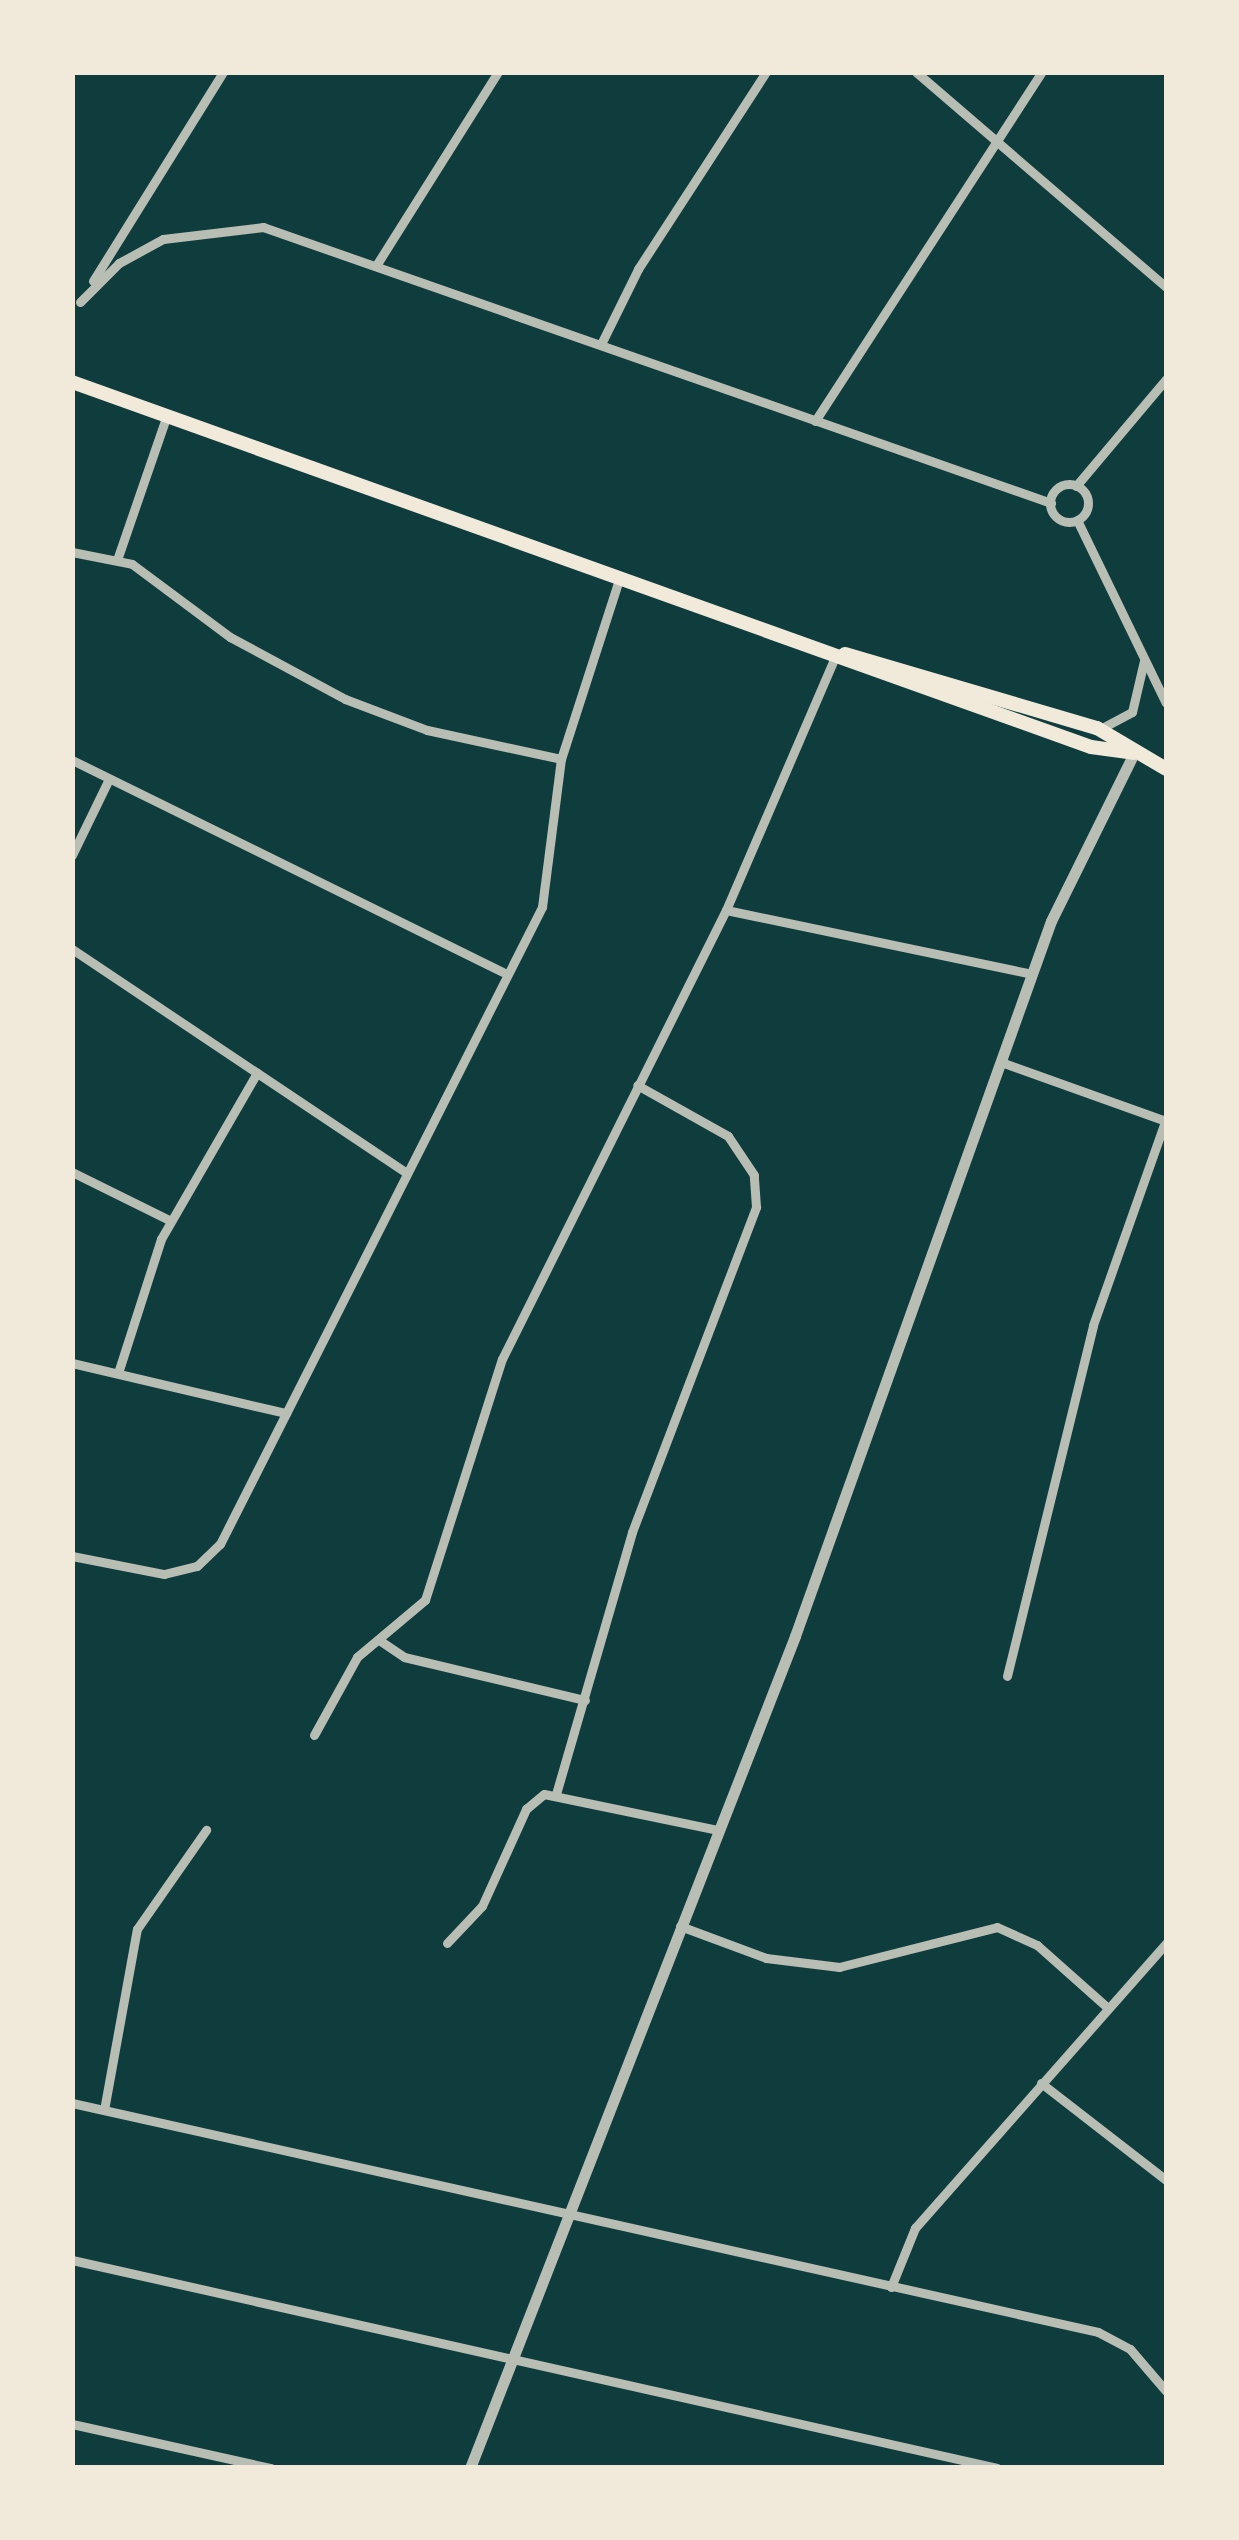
<!DOCTYPE html>
<html>
<head>
<meta charset="utf-8">
<style>
  body { margin:0 }
  #map { position:relative; width:1239px; height:2540px; overflow:hidden; background:#0f3d3e; font-family:Literata,serif }
  div>[style] { position:absolute }
  .minor>* { height:9px; margin:-4.5px; padding:0 4.5px; transform-origin:4.5px; border-radius:4.5px; background:#b8beb3 }
  .minor>.ring { margin:-4.5px; padding:0; box-sizing:content-box; background:none; border:9px solid #b8beb3; border-radius:50% }
  .tertiary>* { height:11px; margin:-5.5px; padding:0 5.5px; transform-origin:5.5px; border-radius:5.5px; background:#b8beb3 }
  .primary>* { height:14px; margin:-7px; padding:0 7px; transform-origin:7px; border-radius:7px; background:#f1e9da }
  span { translate:-50% -50%; white-space:nowrap; text-align:center; line-height:1.15; -webkit-text-stroke:10px #f1e9da; paint-order:stroke }
  .frame { position:absolute; inset:0; border:75px solid #f1e9da; pointer-events:none }
</style>
</head>
<body>
<div id="map">
  <div class="minor">
    <i style="left:916px;top:72px;width:330px;rotate:40.7deg"></i>
    <i style="left:377px;top:264px;width:227px;rotate:-57.8deg"></i>
    <i style="left:93px;top:281px;width:246px;rotate:-58.1deg"></i>
    <i style="left:80px;top:302px;width:55px;rotate:-45deg"></i>
    <i style="left:119px;top:263px;width:50px;rotate:-28.6deg"></i>
    <i style="left:163px;top:239px;width:101px;rotate:-6.8deg"></i>
    <i style="left:263px;top:227px;width:835px;rotate:19.3deg"></i>
    <i style="left:601px;top:344px;width:84px;rotate:-63.7deg"></i>
    <i style="left:638px;top:269px;width:235px;rotate:-57deg"></i>
    <i style="left:815px;top:421px;width:416px;rotate:-57deg"></i>
    <i class="ring" style="left:1050px;top:484px;width:29px;height:29px"></i>
    <i style="left:1076px;top:486px;width:140px;rotate:-49.9deg"></i>
    <i style="left:1077px;top:520px;width:203px;rotate:64.1deg"></i>
    <i style="left:72px;top:552px;width:61px;rotate:11.3deg"></i>
    <i style="left:132px;top:564px;width:122px;rotate:36.7deg"></i>
    <i style="left:230px;top:637px;width:131px;rotate:28.3deg"></i>
    <i style="left:345px;top:699px;width:88px;rotate:20.7deg"></i>
    <i style="left:427px;top:730px;width:137px;rotate:12.2deg"></i>
    <i style="left:118px;top:557px;width:150px;rotate:-71deg"></i>
    <i style="left:1102px;top:728px;width:34px;rotate:-28deg"></i>
    <i style="left:1132px;top:712px;width:52px;rotate:-76.8deg"></i>
    <i style="left:72px;top:760px;width:480px;rotate:26.2deg"></i>
    <i style="left:72px;top:855px;width:82px;rotate:-64.1deg"></i>
    <i style="left:726px;top:910px;width:313px;rotate:11.8deg"></i>
    <i style="left:72px;top:949px;width:401px;rotate:33.8deg"></i>
    <i style="left:1001px;top:1062px;width:175px;rotate:19.7deg"></i>
    <i style="left:72px;top:1172px;width:110px;rotate:26.3deg"></i>
    <i style="left:72px;top:1363px;width:220px;rotate:13.2deg"></i>
    <i style="left:118px;top:1373px;width:141px;rotate:-72.2deg"></i>
    <i style="left:161px;top:1239px;width:192px;rotate:-60deg"></i>
    <i style="left:72px;top:1556px;width:94px;rotate:11.1deg"></i>
    <i style="left:164px;top:1574px;width:34px;rotate:-14deg"></i>
    <i style="left:197px;top:1566px;width:32px;rotate:-44deg"></i>
    <i style="left:220px;top:1544px;width:714px;rotate:-63.18deg"></i>
    <i style="left:542px;top:907px;width:149px;rotate:-82.7deg"></i>
    <i style="left:561px;top:759px;width:192px;rotate:-72.1deg"></i>
    <i style="left:379px;top:1640px;width:30px;rotate:34deg"></i>
    <i style="left:404px;top:1657px;width:186px;rotate:13.4deg"></i>
    <i style="left:1007px;top:1676px;width:361px;rotate:-76.2deg"></i>
    <i style="left:1093px;top:1325px;width:219px;rotate:-70.5deg"></i>
    <i style="left:314px;top:1735px;width:89px;rotate:-61.1deg"></i>
    <i style="left:357px;top:1657px;width:89px;rotate:-40deg"></i>
    <i style="left:425px;top:1600px;width:253px;rotate:-72.3deg"></i>
    <i style="left:502px;top:1359px;width:502px;rotate:-63.49deg"></i>
    <i style="left:726px;top:910px;width:278px;rotate:-66.7deg"></i>
    <i style="left:556px;top:1794px;width:273px;rotate:-73.8deg"></i>
    <i style="left:632px;top:1532px;width:348px;rotate:-69.1deg"></i>
    <i style="left:756px;top:1207px;width:32px;rotate:-94deg"></i>
    <i style="left:754px;top:1175px;width:47px;rotate:-123.7deg"></i>
    <i style="left:728px;top:1136px;width:104px;rotate:-150.7deg"></i>
    <i style="left:680px;top:1926px;width:92px;rotate:20.4deg"></i>
    <i style="left:766px;top:1958px;width:74px;rotate:7deg"></i>
    <i style="left:839px;top:1967px;width:163px;rotate:-14.2deg"></i>
    <i style="left:997px;top:1927px;width:44px;rotate:24.2deg"></i>
    <i style="left:1037px;top:1945px;width:95px;rotate:41.6deg"></i>
    <i style="left:447px;top:1943px;width:51px;rotate:-46.6deg"></i>
    <i style="left:482px;top:1906px;width:107px;rotate:-65.6deg"></i>
    <i style="left:526px;top:1809px;width:23px;rotate:-40deg"></i>
    <i style="left:544px;top:1794px;width:178px;rotate:11.7deg"></i>
    <i style="left:1041px;top:2083px;width:158px;rotate:37.8deg"></i>
    <i style="left:72px;top:2103px;width:1051px;rotate:12.58deg"></i>
    <i style="left:1098px;top:2332px;width:36px;rotate:28deg"></i>
    <i style="left:1130px;top:2349px;width:55px;rotate:49.4deg"></i>
    <i style="left:104px;top:2110px;width:184px;rotate:-79.7deg"></i>
    <i style="left:137px;top:1929px;width:121px;rotate:-55.1deg"></i>
    <i style="left:72px;top:2260px;width:948px;rotate:12.67deg"></i>
    <i style="left:891px;top:2287px;width:64px;rotate:-67.9deg"></i>
    <i style="left:915px;top:2228px;width:380px;rotate:-48.6deg"></i>
    <i style="left:72px;top:2424px;width:204px;rotate:12.5deg"></i>
  </div>
  <div class="tertiary">
    <i style="left:470px;top:2468px;width:893px;rotate:-68.66deg"></i>
    <i style="left:795px;top:1636px;width:759px;rotate:-70.3deg"></i>
    <i style="left:1051px;top:921px;width:187px;rotate:-63.7deg"></i>
  </div>
  <div class="primary">
    <i style="left:72px;top:382px;width:1082px;rotate:19.71deg"></i>
    <i style="left:1091px;top:747px;width:43px;rotate:7.9deg"></i>
    <i style="left:845px;top:654px;width:263px;rotate:16.4deg"></i>
    <i style="left:1097px;top:728px;width:80px;rotate:30.7deg"></i>
  </div>
  <div class="frame"></div>
</div>
</body>
</html>
